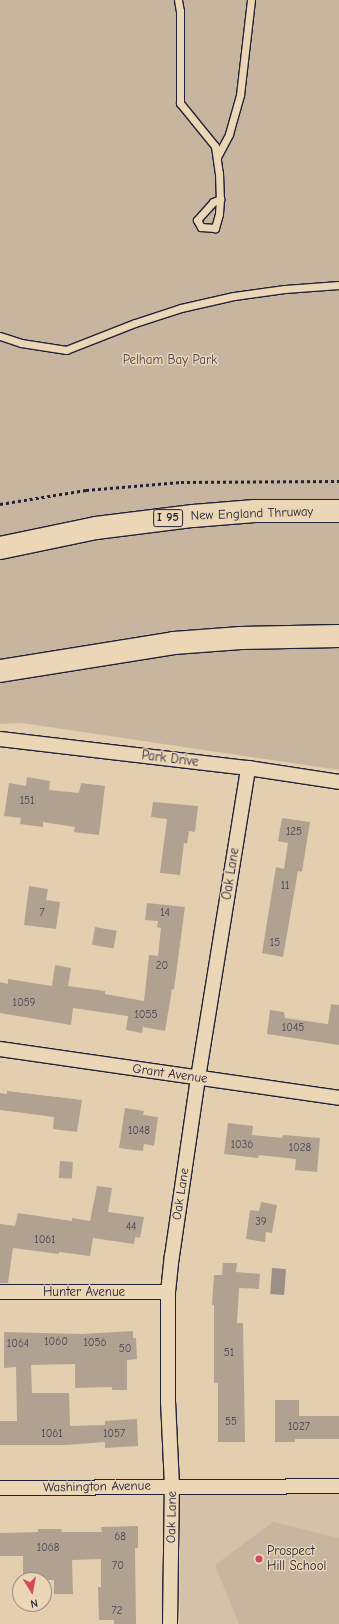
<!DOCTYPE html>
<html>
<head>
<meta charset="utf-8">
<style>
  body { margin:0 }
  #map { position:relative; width:339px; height:1624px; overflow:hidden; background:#e3cfb0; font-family:"Comic Neue",sans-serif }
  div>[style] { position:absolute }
  .built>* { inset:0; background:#d4c1a7; transform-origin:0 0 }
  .green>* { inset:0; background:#c7b59f }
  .water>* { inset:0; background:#9c8f85; transform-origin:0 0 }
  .building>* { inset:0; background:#b1a191; transform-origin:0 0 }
  .path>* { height:2.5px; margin-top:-1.25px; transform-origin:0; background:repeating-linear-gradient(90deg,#22223b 0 3px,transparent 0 6px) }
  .roads { filter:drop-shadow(1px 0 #22223b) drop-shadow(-1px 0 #22223b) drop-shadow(0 1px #22223b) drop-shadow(0 -1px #22223b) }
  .service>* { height:7px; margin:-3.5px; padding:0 3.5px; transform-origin:3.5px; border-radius:3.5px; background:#ebd6b5 }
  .minor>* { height:14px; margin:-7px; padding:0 7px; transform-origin:7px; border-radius:7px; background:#ebd6b5 }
  .motorway>* { height:22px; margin:-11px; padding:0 11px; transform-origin:11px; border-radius:11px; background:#ebd6b5 }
  .dots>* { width:11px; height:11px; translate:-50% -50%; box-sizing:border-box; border:2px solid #ebd6b5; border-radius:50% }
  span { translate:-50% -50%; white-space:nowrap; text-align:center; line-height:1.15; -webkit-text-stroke:3px #ebd6b5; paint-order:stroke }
  .number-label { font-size:11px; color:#464250 }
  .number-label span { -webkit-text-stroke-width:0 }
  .shield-label span { padding:1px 3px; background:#ebd6b5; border:1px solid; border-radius:3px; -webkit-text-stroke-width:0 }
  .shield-label { font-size:12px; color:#22223b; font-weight:700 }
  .park-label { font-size:13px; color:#433f4f }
  .street-label { font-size:13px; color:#22223b }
  .poi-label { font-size:13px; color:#22223b }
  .left { translate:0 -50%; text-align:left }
  .north { position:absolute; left:12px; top:1572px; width:40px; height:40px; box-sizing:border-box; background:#ebd6b5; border:1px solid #9b8e84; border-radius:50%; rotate:169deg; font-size:11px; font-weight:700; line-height:16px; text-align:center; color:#22223b }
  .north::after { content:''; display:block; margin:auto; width:14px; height:18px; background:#d1495b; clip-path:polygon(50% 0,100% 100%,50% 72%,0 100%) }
</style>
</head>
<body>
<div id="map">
  <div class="built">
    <i style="left:339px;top:1493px;width:131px;height:159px;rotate:90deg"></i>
  </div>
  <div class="green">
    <i style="clip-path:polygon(0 0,339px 0,339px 770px,22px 723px,0 724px)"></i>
    <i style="clip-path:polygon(273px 1522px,339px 1538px,339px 1624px,239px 1624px,215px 1565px)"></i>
  </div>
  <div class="water">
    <i style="left:272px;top:1268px;width:14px;height:26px;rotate:4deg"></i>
  </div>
  <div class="building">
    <i style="clip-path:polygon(27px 777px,50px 781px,49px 790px,79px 793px,81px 783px,105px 786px,99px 835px,74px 832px,75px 827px,43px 822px,43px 827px,20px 824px,21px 818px,4px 816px,9px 783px,26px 786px)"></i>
    <i style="clip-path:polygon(153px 802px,198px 806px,195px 832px,189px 831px,187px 844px,184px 843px,180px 875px,160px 873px,167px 819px,151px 817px)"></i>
    <i style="clip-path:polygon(282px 818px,310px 822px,302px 872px,298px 871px,283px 957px,262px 953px,276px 867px,284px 869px,288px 843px,278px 841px)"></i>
    <i style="clip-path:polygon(29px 886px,48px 889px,46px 900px,60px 902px,56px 929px,24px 925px)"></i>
    <i style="clip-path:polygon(147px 903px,185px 907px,174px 989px,172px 989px,165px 1031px,143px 1027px,142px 1033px,126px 1030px,128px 1016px,73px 1008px,71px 1025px,0 1013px,0 982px,8px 984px,8px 979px,52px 986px,55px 965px,71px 968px,68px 986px,105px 991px,105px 994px,144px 1001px,149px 955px,158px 956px,161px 928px,157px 927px,158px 921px,145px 920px)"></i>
    <i style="left:95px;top:927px;width:22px;height:18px;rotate:10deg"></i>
    <i style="clip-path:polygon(331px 1004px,339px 1005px,339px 1045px,267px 1034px,270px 1010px,284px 1012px,285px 1018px,328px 1024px)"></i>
    <i style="clip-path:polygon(7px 1091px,82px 1100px,77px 1132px,53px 1129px,54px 1117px,0 1110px,0 1093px,7px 1094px)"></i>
    <i style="clip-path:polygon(125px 1108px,144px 1111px,143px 1115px,158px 1117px,154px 1146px,144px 1144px,143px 1151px,119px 1148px)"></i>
    <i style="clip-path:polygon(228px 1123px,253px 1126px,252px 1135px,282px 1138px,283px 1135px,320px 1138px,317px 1172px,295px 1170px,296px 1159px,259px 1155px,258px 1158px,224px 1154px)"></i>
    <i style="left:60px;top:1161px;width:13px;height:17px;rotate:4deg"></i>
    <i style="clip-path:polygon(97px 1186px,112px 1188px,108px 1212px,144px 1217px,140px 1238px,135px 1237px,134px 1244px,93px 1238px,90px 1256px,59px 1252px,59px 1254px,13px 1248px,8px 1283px,0 1283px,0 1224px,15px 1226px,18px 1213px,72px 1221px,72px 1218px,90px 1221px)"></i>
    <i style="clip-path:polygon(261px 1202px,277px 1205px,272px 1233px,266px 1232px,265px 1242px,246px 1239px,250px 1210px,259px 1211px)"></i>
    <i style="clip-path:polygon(223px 1263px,237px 1263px,236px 1272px,260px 1274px,259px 1289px,239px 1288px,237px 1323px,243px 1323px,245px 1442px,218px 1442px,218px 1383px,214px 1383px,214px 1305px,212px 1305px,214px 1275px,222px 1275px)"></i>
    <i style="clip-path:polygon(133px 1331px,133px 1338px,136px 1338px,137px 1359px,127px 1360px,127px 1390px,112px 1390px,112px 1387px,75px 1388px,75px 1364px,31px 1365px,32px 1393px,69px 1393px,70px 1426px,105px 1425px,105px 1421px,137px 1419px,138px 1446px,105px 1448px,105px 1442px,66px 1445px,0 1445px,0 1421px,17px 1421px,16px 1367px,4px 1368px,4px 1332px,82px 1334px)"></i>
    <i style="clip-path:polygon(275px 1400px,299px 1400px,299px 1416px,339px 1416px,339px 1439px,295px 1439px,295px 1442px,275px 1442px)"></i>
    <i style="clip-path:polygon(138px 1526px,138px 1548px,135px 1548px,136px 1624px,114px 1624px,114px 1620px,99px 1620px,98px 1587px,101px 1587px,101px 1559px,72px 1560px,73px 1594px,54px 1594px,54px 1580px,23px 1580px,23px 1556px,0 1556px,0 1533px,38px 1532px,38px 1529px,61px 1529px,62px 1532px,102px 1532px,101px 1527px)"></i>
  </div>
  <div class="path">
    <i style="left:0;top:504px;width:87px;rotate:-9.2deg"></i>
    <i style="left:86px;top:490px;width:95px;rotate:-4.8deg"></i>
    <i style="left:181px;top:482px;width:158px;rotate:-0.4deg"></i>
  </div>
  <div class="roads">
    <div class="service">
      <i style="left:178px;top:0;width:11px;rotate:80deg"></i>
      <i style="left:180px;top:11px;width:92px;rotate:90deg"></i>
      <i style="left:180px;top:103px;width:55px;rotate:50.9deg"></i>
      <i style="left:215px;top:146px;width:27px;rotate:82deg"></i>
      <i style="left:219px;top:173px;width:26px;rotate:88deg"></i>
      <i style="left:220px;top:199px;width:15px;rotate:94deg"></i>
      <i style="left:219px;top:214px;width:15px;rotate:106deg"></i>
      <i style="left:215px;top:228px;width:14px;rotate:-176deg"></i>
      <i style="left:201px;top:227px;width:8px;rotate:-120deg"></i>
      <i style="left:197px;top:220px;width:24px;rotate:-48deg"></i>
      <i style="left:213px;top:202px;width:8px;rotate:-23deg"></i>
      <i style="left:217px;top:157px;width:26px;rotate:-62deg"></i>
      <i style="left:229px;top:134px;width:41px;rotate:-74.2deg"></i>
      <i style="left:240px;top:95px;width:96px;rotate:-83.4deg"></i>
      <i style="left:0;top:336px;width:22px;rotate:18deg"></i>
      <i style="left:21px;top:343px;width:46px;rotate:8.8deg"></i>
      <i style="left:66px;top:350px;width:74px;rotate:-21.4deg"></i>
      <i style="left:135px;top:323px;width:48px;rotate:-18.1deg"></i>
      <i style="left:181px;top:308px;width:54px;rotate:-12.8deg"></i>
      <i style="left:234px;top:296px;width:51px;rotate:-7.8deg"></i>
      <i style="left:285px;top:289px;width:54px;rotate:-4.2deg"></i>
    </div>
    <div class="minor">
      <i style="left:0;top:739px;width:250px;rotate:6.7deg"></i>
      <i style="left:248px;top:768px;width:92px;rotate:8.7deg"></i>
      <i style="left:0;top:1049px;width:343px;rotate:8.2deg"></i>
      <i style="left:0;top:1292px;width:168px"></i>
      <i style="left:0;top:1488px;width:339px;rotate:-0.3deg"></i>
      <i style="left:170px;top:1624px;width:138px;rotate:-89.2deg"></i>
      <i style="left:172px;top:1486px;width:84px;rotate:-92.7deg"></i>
      <i style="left:168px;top:1402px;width:110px;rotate:-90deg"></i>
      <i style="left:168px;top:1292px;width:36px;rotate:-84deg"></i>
      <i style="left:172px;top:1256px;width:180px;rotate:-81.7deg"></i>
      <i style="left:198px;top:1078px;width:314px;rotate:-80.8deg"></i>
    </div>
    <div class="motorway">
      <i style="left:0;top:548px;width:98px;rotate:-11.8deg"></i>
      <i style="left:96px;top:528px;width:98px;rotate:-7.1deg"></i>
      <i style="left:193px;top:516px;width:62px;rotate:-4.6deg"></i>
      <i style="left:255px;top:511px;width:84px"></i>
      <i style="left:0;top:671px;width:176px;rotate:-9.1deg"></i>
      <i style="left:174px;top:643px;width:67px;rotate:-4.3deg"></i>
      <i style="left:241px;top:638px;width:98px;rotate:-1.2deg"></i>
    </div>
  </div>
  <div class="dots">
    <i style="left:259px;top:1559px;background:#d1495b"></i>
  </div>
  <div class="number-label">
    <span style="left:27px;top:801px">151</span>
    <span style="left:294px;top:832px">125</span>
    <span style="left:285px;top:886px">11</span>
    <span style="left:42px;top:913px">7</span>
    <span style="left:165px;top:913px">14</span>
    <span style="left:275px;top:943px">15</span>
    <span style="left:162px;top:966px">20</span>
    <span style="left:24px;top:1003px">1059</span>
    <span style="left:146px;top:1015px">1055</span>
    <span style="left:293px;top:1028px">1045</span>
    <span style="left:139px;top:1131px">1048</span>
    <span style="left:242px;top:1145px">1036</span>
    <span style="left:300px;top:1148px">1028</span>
    <span style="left:261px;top:1222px">39</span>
    <span style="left:131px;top:1227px">44</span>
    <span style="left:45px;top:1240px">1061</span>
    <span style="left:56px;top:1342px">1060</span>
    <span style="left:95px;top:1343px">1056</span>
    <span style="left:18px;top:1344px">1064</span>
    <span style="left:125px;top:1349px">50</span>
    <span style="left:229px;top:1353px">51</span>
    <span style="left:231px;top:1422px">55</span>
    <span style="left:299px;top:1427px">1027</span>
    <span style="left:52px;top:1434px">1061</span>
    <span style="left:114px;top:1434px">1057</span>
    <span style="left:120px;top:1537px">68</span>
    <span style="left:48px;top:1548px">1068</span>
    <span style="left:118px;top:1566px">70</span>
    <span style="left:117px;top:1611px">72</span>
  </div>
  <div class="shield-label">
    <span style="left:168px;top:518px">I 95</span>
  </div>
  <div class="park-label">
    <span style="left:170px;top:360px">Pelham Bay Park</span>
  </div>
  <div class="street-label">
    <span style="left:252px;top:514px;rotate:-2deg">New England Thruway</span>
    <span style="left:170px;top:759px;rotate:7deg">Park Drive</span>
    <span style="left:231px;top:874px;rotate:-81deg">Oak Lane</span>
    <span style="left:170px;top:1074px;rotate:8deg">Grant Avenue</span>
    <span style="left:181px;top:1194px;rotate:-81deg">Oak Lane</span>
    <span style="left:84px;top:1292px">Hunter Avenue</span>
    <span style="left:97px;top:1487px;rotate:-1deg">Washington Avenue</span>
    <span style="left:172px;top:1517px;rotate:-89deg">Oak Lane</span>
  </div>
  <div class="poi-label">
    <span class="left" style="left:267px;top:1559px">Prospect<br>Hill School</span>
  </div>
  <div class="north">N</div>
</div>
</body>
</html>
